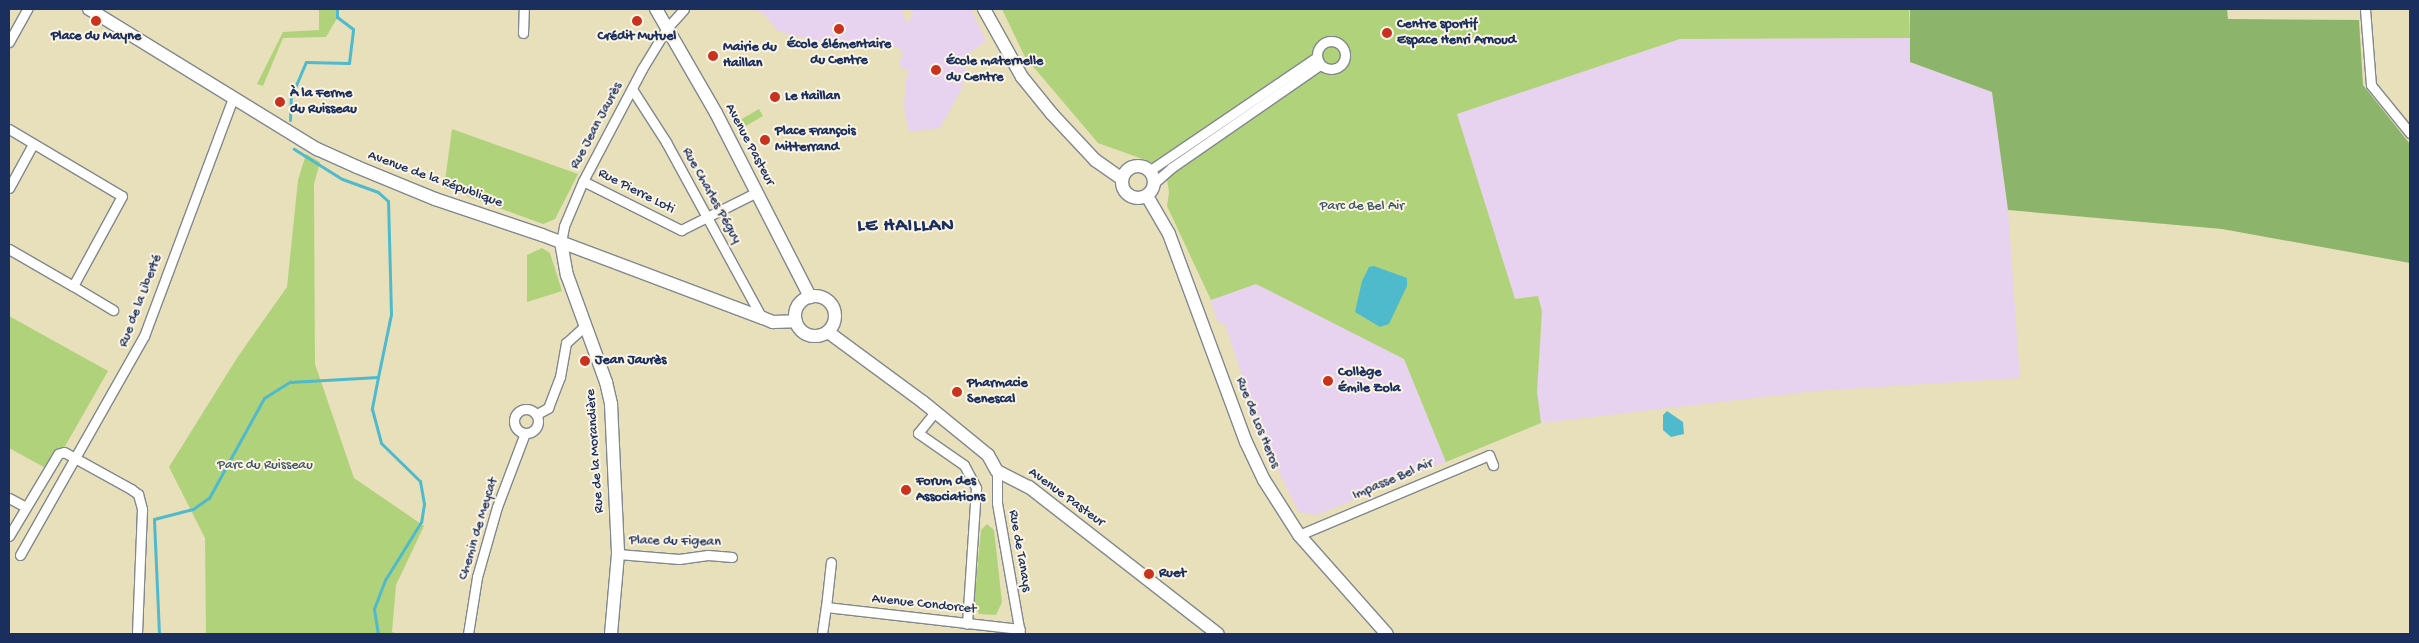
<!DOCTYPE html>
<html>
<head>
<meta charset="utf-8">
<style>
  body { margin:0 }
  #map { position:relative; width:2419px; height:643px; overflow:hidden; background:#e7e0bb; font-family:"Gochi Hand",sans-serif }
  div>[style] { position:absolute }
  .built>* { inset:0; background:#e7d2ef }
  .green>* { inset:0; background:#b0d27b; transform-origin:0 0 }
  .forest>* { inset:0; background:#8cb46b }
  .water>* { inset:0; background:#50bacd }
  .stream>* { height:3px; margin:-1.5px; padding:0 1.5px; transform-origin:1.5px; border-radius:1.5px; background:#50bacd }
  .roads { filter:drop-shadow(1px 0 #81888c) drop-shadow(-1px 0 #81888c) drop-shadow(0 1px #81888c) drop-shadow(0 -1px #81888c) }
  .street>* { height:9px; margin:-4.5px; padding:0 4.5px; transform-origin:4.5px; border-radius:4.5px; background:#fff }
  .street>.ring { margin:-4.5px; padding:0; box-sizing:content-box; background:none; border:9px solid #fff; border-radius:50% }
  .secondary>* { height:12px; margin:-6px; padding:0 6px; transform-origin:6px; border-radius:6px; background:#fff }
  .secondary>.ring { margin:-6px; padding:0; box-sizing:content-box; background:none; border:12px solid #fff; border-radius:50% }
  .dots>* { width:14px; height:14px; translate:-50% -50%; box-sizing:border-box; border:2px solid #fcf5e5; border-radius:50% }
  span { translate:-50% -50%; white-space:nowrap; text-align:center; line-height:1.15; -webkit-text-stroke:4px #fcf5e5; paint-order:stroke }
  .poi-label { font-size:14px; color:#1b2f5e; font-weight:700 }
  .left { translate:0 -50%; text-align:left }
  .street-label { font-size:14px; color:#1b2f5e }
  .park-label { font-size:14px; color:#405865 }
  .district-label { font-size:19px; color:#1b2f5e; font-weight:700; letter-spacing:1px }
  .frame { position:absolute; inset:0; border:10px solid #1b2f5e; pointer-events:none }
</style>
</head>
<body>
<div id="map">
  <div class="built">
    <i style="clip-path:polygon(753px 9px,902px 9px,906px 24px,913px 15px,911px 9px,971px 9px,986px 41px,968px 54px,962px 88px,940px 128px,909px 132px,904px 106px,906px 79px,910px 71px,902px 69px,899px 62px,903px 56px,900px 48px,848px 44px,846px 47px,787px 34px,777px 30px,764px 14px)"></i>
    <i style="clip-path:polygon(1910px 38px,1910px 62px,1992px 92px,2008px 210px,2020px 378px,1815px 391px,1541px 423px,1537px 392px,1542px 311px,1538px 296px,1515px 299px,1457px 114px,1680px 39px)"></i>
    <i style="clip-path:polygon(1256px 284px,1404px 359px,1446px 462px,1317px 515px,1299px 512px,1251px 417px,1251px 402px,1225px 324px,1217px 321px,1211px 300px)"></i>
  </div>
  <div class="green">
    <i style="clip-path:polygon(319px 9px,339px 9px,339px 15px,326px 37px,283px 38px,263px 86px,257px 84px,283px 32px,319px 30px)"></i>
    <i style="clip-path:polygon(1002px 9px,1909px 9px,1910px 38px,1680px 39px,1457px 114px,1515px 299px,1538px 296px,1542px 311px,1537px 392px,1541px 423px,1446px 462px,1404px 359px,1256px 284px,1211px 300px,1167px 206px,1169px 192px,1165px 167px,1098px 143px,1025px 57px)"></i>
    <i style="left:759px;top:109px;width:8px;height:26px;rotate:60deg"></i>
    <i style="clip-path:polygon(452px 129px,578px 174px,555px 219px,543px 224px,444px 188px)"></i>
    <i style="clip-path:polygon(306px 154px,320px 162px,314px 184px,315px 364px,354px 478px,424px 526px,396px 585px,392px 632px,397px 634px,206px 634px,205px 538px,169px 467px,237px 358px,287px 287px,298px 180px)"></i>
    <i style="clip-path:polygon(542px 248px,550px 253px,562px 291px,527px 302px,527px 255px)"></i>
    <i style="clip-path:polygon(9px 316px,108px 371px,51px 471px,9px 448px)"></i>
    <i style="clip-path:polygon(987px 524px,994px 530px,1002px 602px,996px 615px,979px 614px,974px 603px,981px 530px)"></i>
  </div>
  <div class="forest">
    <i style="clip-path:polygon(1910px 9px,2227px 9px,2228px 19px,2359px 20px,2363px 85px,2410px 144px,2410px 263px,2222px 229px,2008px 210px,1992px 92px,1910px 62px)"></i>
  </div>
  <div class="water">
    <i style="clip-path:polygon(1374px 266px,1407px 278px,1407px 286px,1389px 324px,1380px 327px,1355px 312px,1362px 281px,1369px 267px)"></i>
    <i style="clip-path:polygon(1667px 411px,1683px 422px,1684px 434px,1671px 437px,1663px 430px,1663px 415px)"></i>
  </div>
  <div class="stream">
    <i style="left:290px;top:120px;width:23px;rotate:-88deg"></i>
    <i style="left:291px;top:97px;width:38px;rotate:-67deg"></i>
    <i style="left:306px;top:62px;width:43px;rotate:1.3deg"></i>
    <i style="left:349px;top:63px;width:34px;rotate:-83deg"></i>
    <i style="left:353px;top:29px;width:20px;rotate:-143deg"></i>
    <i style="left:337px;top:17px;width:8px;rotate:-90deg"></i>
    <i style="left:378px;top:377px;width:33px;rotate:101deg"></i>
    <i style="left:372px;top:409px;width:35px;rotate:75deg"></i>
    <i style="left:381px;top:443px;width:54px;rotate:44.3deg"></i>
    <i style="left:420px;top:481px;width:23px;rotate:80deg"></i>
    <i style="left:424px;top:504px;width:18px;rotate:99deg"></i>
    <i style="left:421px;top:522px;width:68px;rotate:121.8deg"></i>
    <i style="left:385px;top:580px;width:31px;rotate:111deg"></i>
    <i style="left:374px;top:609px;width:25px;rotate:81deg"></i>
    <i style="left:159px;top:634px;width:115px;rotate:-92.5deg"></i>
    <i style="left:154px;top:519px;width:40px;rotate:-14.4deg"></i>
    <i style="left:193px;top:509px;width:19px;rotate:-35deg"></i>
    <i style="left:209px;top:498px;width:114px;rotate:-61.2deg"></i>
    <i style="left:264px;top:398px;width:31px;rotate:-32deg"></i>
    <i style="left:290px;top:382px;width:88px;rotate:-3.3deg"></i>
    <i style="left:378px;top:377px;width:64px;rotate:-78.3deg"></i>
    <i style="left:391px;top:314px;width:113px;rotate:-91.5deg"></i>
    <i style="left:388px;top:201px;width:13px;rotate:-138deg"></i>
    <i style="left:378px;top:192px;width:38px;rotate:-160deg"></i>
    <i style="left:342px;top:179px;width:57px;rotate:-148deg"></i>
  </div>
  <div class="roads">
    <div class="street">
      <i style="left:2365px;top:9px;width:76px;rotate:85.5deg"></i>
      <i style="left:2371px;top:85px;width:62px;rotate:50.9deg"></i>
      <i style="left:523px;top:33px;width:24px;rotate:-88deg"></i>
      <i class="ring" style="left:1317px;top:41px;width:19px;height:19px"></i>
      <i style="left:9px;top:42px;width:38px;rotate:-61deg"></i>
      <i style="left:632px;top:89px;width:63px;rotate:57.3deg"></i>
      <i style="left:666px;top:142px;width:200px;rotate:61.4deg"></i>
      <i style="left:9px;top:129px;width:131px;rotate:30.7deg"></i>
      <i style="left:122px;top:196px;width:102px;rotate:118.6deg"></i>
      <i style="left:73px;top:286px;width:74px;rotate:-150deg"></i>
      <i style="left:1149px;top:171px;width:203px;rotate:-34.2deg"></i>
      <i style="left:583px;top:181px;width:110px;rotate:26.6deg"></i>
      <i style="left:681px;top:230px;width:85px;rotate:-26.6deg"></i>
      <i style="left:1154px;top:183px;width:23px;rotate:-41deg"></i>
      <i style="left:1171px;top:168px;width:181px;rotate:-34.7deg"></i>
      <i style="left:9px;top:188px;width:50px;rotate:-61.4deg"></i>
      <i style="left:561px;top:242px;width:16px;rotate:-79deg"></i>
      <i style="left:564px;top:226px;width:49px;rotate:-67.1deg"></i>
      <i style="left:583px;top:181px;width:127px;rotate:-62.2deg"></i>
      <i style="left:642px;top:69px;width:48px;rotate:-58.6deg"></i>
      <i style="left:667px;top:28px;width:25px;rotate:-48deg"></i>
      <i style="left:73px;top:286px;width:47px;rotate:31deg"></i>
      <i class="ring" style="left:514px;top:409px;width:15px;height:15px"></i>
      <i style="left:935px;top:412px;width:27px;rotate:129deg"></i>
      <i style="left:918px;top:433px;width:56px;rotate:34.8deg"></i>
      <i style="left:964px;top:465px;width:26px;rotate:62deg"></i>
      <i style="left:976px;top:488px;width:136px;rotate:93.8deg"></i>
      <i style="left:537px;top:414px;width:13px;rotate:-29deg"></i>
      <i style="left:548px;top:408px;width:33px;rotate:-69deg"></i>
      <i style="left:560px;top:377px;width:35px;rotate:-80deg"></i>
      <i style="left:566px;top:343px;width:24px;rotate:-42deg"></i>
      <i style="left:997px;top:471px;width:32px;rotate:90deg"></i>
      <i style="left:997px;top:503px;width:132px;rotate:80deg"></i>
      <i style="left:9px;top:498px;width:19px;rotate:28deg"></i>
      <i style="left:1299px;top:535px;width:206px;rotate:-22.8deg"></i>
      <i style="left:1489px;top:455px;width:11px;rotate:68deg"></i>
      <i style="left:9px;top:536px;width:96px;rotate:-59.1deg"></i>
      <i style="left:58px;top:454px;width:6px;rotate:-18deg"></i>
      <i style="left:64px;top:452px;width:77px;rotate:28.9deg"></i>
      <i style="left:131px;top:489px;width:9px;rotate:36deg"></i>
      <i style="left:138px;top:494px;width:16px;rotate:75deg"></i>
      <i style="left:142px;top:509px;width:125px;rotate:92.3deg"></i>
      <i style="left:618px;top:554px;width:61px;rotate:4.7deg"></i>
      <i style="left:679px;top:559px;width:29px;rotate:-8deg"></i>
      <i style="left:708px;top:555px;width:24px;rotate:5deg"></i>
      <i style="left:20px;top:555px;width:252px;rotate:-60.5deg"></i>
      <i style="left:144px;top:336px;width:254px;rotate:-69.5deg"></i>
      <i style="left:826px;top:607px;width:45px;rotate:-83.7deg"></i>
      <i style="left:468px;top:634px;width:58px;rotate:-81deg"></i>
      <i style="left:477px;top:577px;width:73px;rotate:-74.1deg"></i>
      <i style="left:497px;top:507px;width:79px;rotate:-69.3deg"></i>
      <i style="left:822px;top:634px;width:27px;rotate:-82deg"></i>
      <i style="left:826px;top:607px;width:195px;rotate:6.5deg"></i>
    </div>
    <div class="secondary">
      <i style="left:89px;top:9px;width:268px;rotate:31.6deg"></i>
      <i style="left:317px;top:149px;width:44px;rotate:24.2deg"></i>
      <i style="left:357px;top:167px;width:84px;rotate:22.3deg"></i>
      <i style="left:435px;top:199px;width:113px;rotate:18.6deg"></i>
      <i style="left:542px;top:235px;width:236px;rotate:20.6deg"></i>
      <i style="left:763px;top:318px;width:11px;rotate:22deg"></i>
      <i style="left:773px;top:322px;width:23px;rotate:-2deg"></i>
      <i style="left:656px;top:9px;width:120px;rotate:60deg"></i>
      <i style="left:716px;top:113px;width:207px;rotate:62.9deg"></i>
      <i style="left:984px;top:9px;width:78px;rotate:60.8deg"></i>
      <i style="left:1022px;top:77px;width:48px;rotate:51deg"></i>
      <i style="left:1052px;top:114px;width:63px;rotate:46.9deg"></i>
      <i style="left:1095px;top:160px;width:32px;rotate:35deg"></i>
      <i class="ring" style="left:1122px;top:166px;width:20px;height:20px"></i>
      <i style="left:1147px;top:196px;width:44px;rotate:59.9deg"></i>
      <i style="left:1169px;top:234px;width:222px;rotate:69.7deg"></i>
      <i style="left:1246px;top:442px;width:42px;rotate:64.7deg"></i>
      <i style="left:1264px;top:480px;width:65px;rotate:57.5deg"></i>
      <i style="left:1299px;top:535px;width:132px;rotate:48.4deg"></i>
      <i style="left:561px;top:242px;width:34px;rotate:80deg"></i>
      <i style="left:567px;top:275px;width:114px;rotate:70deg"></i>
      <i style="left:606px;top:382px;width:23px;rotate:77deg"></i>
      <i style="left:611px;top:404px;width:150px;rotate:87.3deg"></i>
      <i style="left:618px;top:554px;width:80px;rotate:95deg"></i>
      <i class="ring" style="left:795px;top:296px;width:28px;height:28px"></i>
      <i style="left:828px;top:332px;width:118px;rotate:36.4deg"></i>
      <i style="left:923px;top:402px;width:84px;rotate:39.2deg"></i>
      <i style="left:988px;top:455px;width:18px;rotate:61deg"></i>
      <i style="left:997px;top:471px;width:36px;rotate:27deg"></i>
      <i style="left:1029px;top:487px;width:239px;rotate:37.9deg"></i>
    </div>
  </div>
  <div class="dots">
    <i style="left:96px;top:21px;background:#c8321e"></i>
    <i style="left:637px;top:21px;background:#c8321e"></i>
    <i style="left:839px;top:29px;background:#c8321e"></i>
    <i style="left:1387px;top:33px;background:#c8321e"></i>
    <i style="left:713px;top:56px;background:#c8321e"></i>
    <i style="left:936px;top:70px;background:#c8321e"></i>
    <i style="left:775px;top:97px;background:#c8321e"></i>
    <i style="left:280px;top:102px;background:#c8321e"></i>
    <i style="left:765px;top:140px;background:#c8321e"></i>
    <i style="left:585px;top:361px;background:#c8321e"></i>
    <i style="left:1328px;top:381px;background:#c8321e"></i>
    <i style="left:957px;top:392px;background:#c8321e"></i>
    <i style="left:906px;top:490px;background:#c8321e"></i>
    <i style="left:1149px;top:574px;background:#c8321e"></i>
  </div>
  <div class="poi-label">
    <span class="left" style="left:1397px;top:33px">Centre sportif<br>Espace Henri Arnoud</span>
    <span style="left:96px;top:37px">Place du Mayne</span>
    <span style="left:637px;top:37px">Crédit Mutuel</span>
    <span style="left:839px;top:53px">École élémentaire<br>du Centre</span>
    <span class="left" style="left:723px;top:56px">Mairie du<br>Haillan</span>
    <span class="left" style="left:946px;top:70px">École maternelle<br>du Centre</span>
    <span class="left" style="left:290px;top:102px">À la Ferme<br>du Ruisseau</span>
    <span class="left" style="left:785px;top:97px">Le Haillan</span>
    <span class="left" style="left:775px;top:140px">Place François<br>Mitterrand</span>
    <span class="left" style="left:595px;top:361px">Jean Jaurès</span>
    <span class="left" style="left:1338px;top:381px">Collège<br>Émile Zola</span>
    <span class="left" style="left:967px;top:392px">Pharmacie<br>Senescal</span>
    <span class="left" style="left:916px;top:490px">Forum des<br>Associations</span>
    <span class="left" style="left:1159px;top:574px">Ruet</span>
  </div>
  <div class="street-label">
    <span style="left:597px;top:126px;rotate:-62deg">Rue Jean Jaurès</span>
    <span style="left:749px;top:145px;rotate:62deg">Avenue Pasteur</span>
    <span style="left:435px;top:180px;rotate:20deg">Avenue de la République</span>
    <span style="left:636px;top:192px;rotate:27deg">Rue Pierre Loti</span>
    <span style="left:711px;top:196px;rotate:61deg">Rue Charles Péguy</span>
    <span style="left:141px;top:301px;rotate:-69deg">Rue de la Liberté</span>
    <span style="left:1257px;top:423px;rotate:68deg">Rue de Los Heros</span>
    <span style="left:596px;top:451px;rotate:-94deg">Rue de la Morandière</span>
    <span style="left:1393px;top:480px;rotate:-23deg">Impasse Bel Air</span>
    <span style="left:1066px;top:498px;rotate:36deg">Avenue Pasteur</span>
    <span style="left:479px;top:529px;rotate:-73deg">Chemin de Meycat</span>
    <span style="left:675px;top:542px;rotate:1deg">Place du Figean</span>
    <span style="left:1019px;top:551px;rotate:80deg">Rue de Tanays</span>
    <span style="left:924px;top:605px;rotate:6deg">Avenue Condorcet</span>
  </div>
  <div class="park-label">
    <span style="left:1362px;top:207px">Parc de Bel Air</span>
    <span style="left:265px;top:466px">Parc du Ruisseau</span>
  </div>
  <div class="district-label">
    <span style="left:906px;top:227px">LE HAILLAN</span>
  </div>
  <div class="frame"></div>
</div>
</body>
</html>
